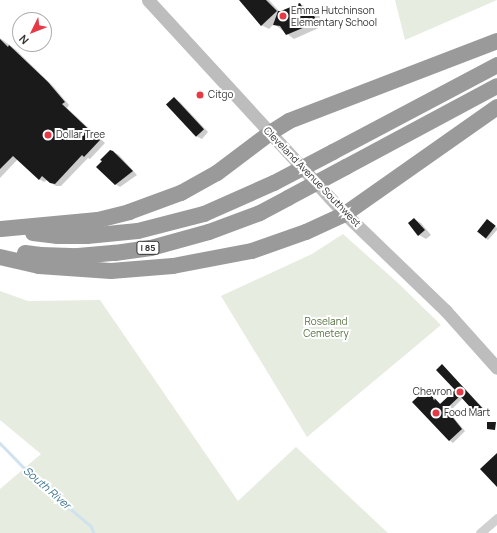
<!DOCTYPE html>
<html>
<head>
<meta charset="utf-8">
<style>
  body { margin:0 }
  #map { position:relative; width:497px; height:533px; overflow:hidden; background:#fff; font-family:Manrope,sans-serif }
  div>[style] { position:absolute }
  .green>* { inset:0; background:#e6ecdf }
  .shadow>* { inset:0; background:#0003 }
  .stream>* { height:2.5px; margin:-1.25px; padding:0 1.25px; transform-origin:1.25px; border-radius:1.25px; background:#cfe2ee }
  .building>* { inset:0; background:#1a1a1a; transform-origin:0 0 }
  .street>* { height:9px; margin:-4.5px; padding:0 4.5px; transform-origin:4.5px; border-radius:4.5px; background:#d0d0d0 }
  .secondary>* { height:13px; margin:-6.5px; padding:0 6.5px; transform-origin:6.5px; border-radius:6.5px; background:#bdbdbd }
  .highway>* { height:16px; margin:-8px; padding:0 8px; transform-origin:8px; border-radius:8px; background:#9a9a9a }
  .highway-bridge>* { height:16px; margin:-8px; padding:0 8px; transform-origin:8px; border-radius:8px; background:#9a9a9a }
  .dots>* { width:11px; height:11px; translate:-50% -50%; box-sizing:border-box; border:2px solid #fff; border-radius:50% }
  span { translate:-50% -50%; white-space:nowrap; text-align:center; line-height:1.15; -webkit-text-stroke:4px #fff; paint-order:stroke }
  .shield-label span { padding:1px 3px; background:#fff; border:1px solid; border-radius:3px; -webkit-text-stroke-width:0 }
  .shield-label { font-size:9px; color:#333; font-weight:700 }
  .poi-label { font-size:10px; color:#333 }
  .left { translate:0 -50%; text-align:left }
  .right { translate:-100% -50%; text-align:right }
  .street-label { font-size:10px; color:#333 }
  .park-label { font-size:10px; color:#56703f }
  .water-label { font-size:11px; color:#3f7597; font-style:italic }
  .north { position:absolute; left:12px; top:12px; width:40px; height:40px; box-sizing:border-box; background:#fff; border:1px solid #adadad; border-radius:50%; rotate:227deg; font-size:11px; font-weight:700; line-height:16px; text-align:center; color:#333 }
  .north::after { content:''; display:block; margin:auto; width:14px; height:18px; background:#e63946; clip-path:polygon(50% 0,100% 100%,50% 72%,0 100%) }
</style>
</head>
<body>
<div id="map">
  <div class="green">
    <i style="clip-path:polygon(395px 0,497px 0,405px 40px)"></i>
    <i style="clip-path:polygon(343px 234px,398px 283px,441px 325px,307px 437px,221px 296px,312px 254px)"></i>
    <i style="clip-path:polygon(0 291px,28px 301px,100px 300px,238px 501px,296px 447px,388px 533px,0 533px,0 489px,41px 454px,0 420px)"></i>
  </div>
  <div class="shadow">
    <i style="clip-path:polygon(240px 0,269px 0,280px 12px,300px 4px,318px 12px,323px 26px,294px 39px,274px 24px,269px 29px,261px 25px)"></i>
    <i style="clip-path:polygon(0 38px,15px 49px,53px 86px,69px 105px,67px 108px,105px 143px,90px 159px,88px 158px,61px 186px,56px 186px,47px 180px,44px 182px,39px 179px,18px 159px,0 178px)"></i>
    <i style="clip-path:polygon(174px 99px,180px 102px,208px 132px,202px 139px,196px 136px)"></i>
    <i style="clip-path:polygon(113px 152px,119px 155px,137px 175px,120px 187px,115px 184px)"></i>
    <i style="clip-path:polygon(414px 219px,421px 223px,431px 235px,426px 239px,419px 235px)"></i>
    <i style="clip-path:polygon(491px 222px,497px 228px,497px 230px,488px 240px,485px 238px)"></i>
    <i style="clip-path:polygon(442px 365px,488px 413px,483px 418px,479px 416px,463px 398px,449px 412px,465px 431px,453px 443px,449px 440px,426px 390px,441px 404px,456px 390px)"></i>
  </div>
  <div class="stream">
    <i style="left:0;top:443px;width:49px;rotate:45.8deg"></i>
    <i style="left:34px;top:478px;width:75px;rotate:40.1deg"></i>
    <i style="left:91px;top:526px;width:8px;rotate:67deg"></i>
  </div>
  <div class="building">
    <i style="clip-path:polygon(239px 0,266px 0,277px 11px,261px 26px)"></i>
    <i style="clip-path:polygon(300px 3px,304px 10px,310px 7px,317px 22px,286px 35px,280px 26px,273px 25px,278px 11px,281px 11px)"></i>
    <i style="clip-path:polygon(0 39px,8px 47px,9px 45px,48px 82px,65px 102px,62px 104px,100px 140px,84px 157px,82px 155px,55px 184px,50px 183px,42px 176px,39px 180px,13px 156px,0 169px)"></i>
    <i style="left:174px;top:97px;width:44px;height:11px;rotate:47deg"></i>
    <i style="clip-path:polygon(110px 150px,113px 151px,133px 171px,115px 185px,96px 167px,102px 161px,100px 160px)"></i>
    <i style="clip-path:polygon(414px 218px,425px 230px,418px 236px,408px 223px)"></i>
    <i style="left:487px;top:219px;width:11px;height:16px;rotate:38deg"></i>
    <i style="clip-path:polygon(442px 364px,485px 411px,479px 417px,460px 396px,446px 409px,462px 429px,449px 441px,412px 402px,426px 389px,440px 404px,455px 390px,436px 370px)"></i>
    <i style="clip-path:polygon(487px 422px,496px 422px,495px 430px,487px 429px)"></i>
    <i style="clip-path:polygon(497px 453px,497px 487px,480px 469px)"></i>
  </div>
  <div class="street">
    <i style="left:480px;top:533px;width:23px;rotate:-41deg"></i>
  </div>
  <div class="secondary">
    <i style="left:148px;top:0;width:284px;rotate:47.4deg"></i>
    <i style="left:340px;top:209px;width:147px;rotate:43.9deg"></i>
    <i style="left:446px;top:311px;width:76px;rotate:48.2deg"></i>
  </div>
  <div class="highway">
    <i style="left:333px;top:152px;width:186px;rotate:-27.9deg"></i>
    <i style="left:346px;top:167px;width:171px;rotate:-28.2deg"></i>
    <i style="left:1px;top:229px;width:97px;rotate:-5.3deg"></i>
    <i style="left:98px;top:220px;width:32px;rotate:-14deg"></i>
    <i style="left:129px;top:212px;width:55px;rotate:-20.1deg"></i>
    <i style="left:181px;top:193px;width:41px;rotate:-29.1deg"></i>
    <i style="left:217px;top:173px;width:66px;rotate:-37deg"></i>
    <i style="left:270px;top:133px;width:22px;rotate:-32deg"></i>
    <i style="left:289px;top:121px;width:223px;rotate:-21deg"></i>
    <i style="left:33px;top:233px;width:25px;rotate:7deg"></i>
    <i style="left:58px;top:236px;width:29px"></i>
    <i style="left:87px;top:236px;width:51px;rotate:-5.6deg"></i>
    <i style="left:138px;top:231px;width:68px;rotate:-14.4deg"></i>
    <i style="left:204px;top:214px;width:77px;rotate:-23.9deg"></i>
    <i style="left:25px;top:253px;width:16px;rotate:7deg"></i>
    <i style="left:41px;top:255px;width:37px;rotate:2deg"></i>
    <i style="left:78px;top:256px;width:37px;rotate:-5deg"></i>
    <i style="left:115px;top:253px;width:36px;rotate:-8deg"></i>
    <i style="left:151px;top:248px;width:60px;rotate:-15.4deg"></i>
    <i style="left:209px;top:232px;width:54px;rotate:-20.4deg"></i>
    <i style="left:260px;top:213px;width:32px;rotate:-28deg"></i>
    <i style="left:0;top:257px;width:40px;rotate:13deg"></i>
    <i style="left:39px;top:266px;width:72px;rotate:4deg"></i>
    <i style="left:111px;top:271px;width:62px;rotate:-4.6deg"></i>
    <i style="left:173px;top:266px;width:80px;rotate:-10.8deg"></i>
    <i style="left:252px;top:251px;width:57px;rotate:-19.4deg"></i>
    <i style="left:306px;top:232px;width:43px;rotate:-24.8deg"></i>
    <i style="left:345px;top:214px;width:186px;rotate:-35.1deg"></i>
  </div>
  <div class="highway-bridge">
    <i style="left:274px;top:183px;width:67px;rotate:-27.7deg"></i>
    <i style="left:288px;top:198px;width:66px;rotate:-28.1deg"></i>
  </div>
  <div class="dots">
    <i style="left:283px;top:16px;background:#e63946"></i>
    <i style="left:200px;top:95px;background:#e63946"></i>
    <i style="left:48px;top:135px;background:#e63946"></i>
    <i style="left:460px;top:392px;background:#e63946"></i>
    <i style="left:436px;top:413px;background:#e63946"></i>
  </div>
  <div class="shield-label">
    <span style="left:148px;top:248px">I 85</span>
  </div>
  <div class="poi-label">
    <span class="left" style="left:291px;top:16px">Emma Hutchinson<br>Elementary School</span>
    <span class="left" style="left:208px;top:95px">Citgo</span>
    <span class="left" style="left:56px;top:135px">Dollar Tree</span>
    <span class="right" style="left:452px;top:392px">Chevron</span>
    <span class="left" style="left:444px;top:413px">Food Mart</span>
  </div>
  <div class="street-label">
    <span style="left:312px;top:177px;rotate:46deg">Cleveland Avenue Southwest</span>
  </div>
  <div class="park-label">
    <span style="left:326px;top:327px">Roseland<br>Cemetery</span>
  </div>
  <div class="water-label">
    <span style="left:47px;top:488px;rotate:41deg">South River</span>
  </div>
  <div class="north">N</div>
</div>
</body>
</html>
